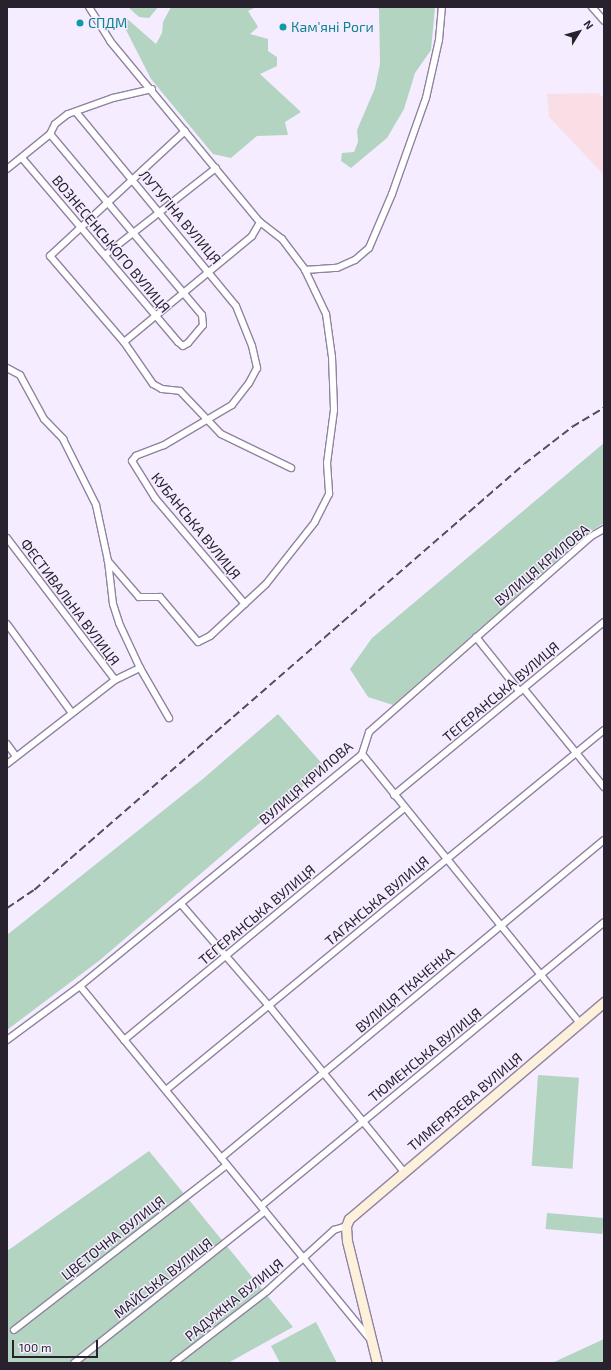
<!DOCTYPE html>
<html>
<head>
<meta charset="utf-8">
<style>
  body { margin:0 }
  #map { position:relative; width:611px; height:1370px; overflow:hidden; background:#f5ecff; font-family:"Exo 2",sans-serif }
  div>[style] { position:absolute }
  .industrial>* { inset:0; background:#f9dee5 }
  .green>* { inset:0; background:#b3d4c1; transform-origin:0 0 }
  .roads { filter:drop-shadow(1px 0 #9083a0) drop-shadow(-1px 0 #9083a0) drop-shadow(0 1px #9083a0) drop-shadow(0 -1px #9083a0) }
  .street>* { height:6px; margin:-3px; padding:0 3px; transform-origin:3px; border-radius:3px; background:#fff }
  .secondary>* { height:9px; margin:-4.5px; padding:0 4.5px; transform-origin:4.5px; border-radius:4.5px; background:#fdf1db }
  .rail>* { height:1.5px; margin-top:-0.75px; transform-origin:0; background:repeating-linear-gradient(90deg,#534d5b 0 8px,transparent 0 12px) }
  .dots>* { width:11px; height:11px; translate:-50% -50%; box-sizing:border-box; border:2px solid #f5ecff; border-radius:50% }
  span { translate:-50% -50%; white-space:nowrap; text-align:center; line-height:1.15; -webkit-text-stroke:3px #f5ecff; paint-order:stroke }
  .culture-label { font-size:14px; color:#0d838f }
  .left { translate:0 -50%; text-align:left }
  .street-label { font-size:14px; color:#27222e }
  .frame { position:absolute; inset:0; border:8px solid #27222e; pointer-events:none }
  .north { position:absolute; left:559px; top:12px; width:40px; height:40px; -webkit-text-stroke:3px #f5ecff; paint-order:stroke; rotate:53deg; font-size:11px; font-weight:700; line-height:16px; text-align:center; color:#27222e }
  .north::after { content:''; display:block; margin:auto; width:14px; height:18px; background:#27222e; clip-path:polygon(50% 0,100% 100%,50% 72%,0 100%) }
  .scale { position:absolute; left:12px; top:1340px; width:86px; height:18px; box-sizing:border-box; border:2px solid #27222e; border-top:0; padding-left:5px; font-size:12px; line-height:14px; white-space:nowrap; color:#27222e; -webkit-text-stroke:3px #f5ecff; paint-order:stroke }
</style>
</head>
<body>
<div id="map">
  <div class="industrial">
    <i style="clip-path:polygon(598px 93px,604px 98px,604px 175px,549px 117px,547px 94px)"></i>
  </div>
  <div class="green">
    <i style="clip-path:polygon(128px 7px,158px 7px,149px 18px,139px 17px)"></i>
    <i style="clip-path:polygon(171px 7px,256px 7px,248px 11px,258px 27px,250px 34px,268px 39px,268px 51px,277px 57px,277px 66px,260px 74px,301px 112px,285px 122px,288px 135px,257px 136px,231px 158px,213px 154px,151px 79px,125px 28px,125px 17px,156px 44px,162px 33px,163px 22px)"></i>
    <i style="clip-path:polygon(375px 7px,435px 7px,431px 50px,415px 73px,404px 109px,387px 138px,351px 168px,341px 161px,342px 153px,354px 152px,358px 142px,357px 130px,375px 88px,380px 64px,379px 9px)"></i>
    <i style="clip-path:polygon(604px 443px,604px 523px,588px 533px,393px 705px,368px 697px,350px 669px,372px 638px)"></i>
    <i style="clip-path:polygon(278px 714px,325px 767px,100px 960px,7px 1030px,7px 935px,204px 778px)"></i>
    <i style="left:538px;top:1075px;width:41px;height:91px;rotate:4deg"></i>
    <i style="clip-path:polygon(149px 1151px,293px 1327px,228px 1363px,7px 1363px,7px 1251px)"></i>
    <i style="left:547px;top:1213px;width:57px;height:16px;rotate:5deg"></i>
    <i style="clip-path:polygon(316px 1322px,337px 1363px,280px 1363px,271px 1346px)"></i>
    <i style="clip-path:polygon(604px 1339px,604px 1363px,552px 1363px)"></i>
  </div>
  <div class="roads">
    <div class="street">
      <i style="left:89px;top:7px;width:40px;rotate:58deg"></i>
      <i style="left:110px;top:41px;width:235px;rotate:50.4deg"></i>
      <i style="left:260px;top:222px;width:28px;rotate:38deg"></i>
      <i style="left:282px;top:239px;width:39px;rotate:53deg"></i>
      <i style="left:305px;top:270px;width:49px;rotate:64.5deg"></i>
      <i style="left:326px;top:314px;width:43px;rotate:82.1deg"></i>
      <i style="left:332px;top:357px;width:53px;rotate:87.8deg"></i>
      <i style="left:334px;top:410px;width:53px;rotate:97.5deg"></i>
      <i style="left:327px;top:463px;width:31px;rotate:86deg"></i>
      <i style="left:329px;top:494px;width:31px;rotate:117deg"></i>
      <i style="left:315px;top:522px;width:79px;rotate:128.3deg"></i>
      <i style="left:266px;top:584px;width:76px;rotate:137.1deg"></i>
      <i style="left:210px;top:636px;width:13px;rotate:153deg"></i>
      <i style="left:198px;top:642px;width:59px;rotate:-130.2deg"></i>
      <i style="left:160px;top:597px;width:21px;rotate:180deg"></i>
      <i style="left:139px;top:597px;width:48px;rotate:-130.7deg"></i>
      <i style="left:592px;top:7px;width:18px;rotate:49deg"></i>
      <i style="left:76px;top:112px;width:251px;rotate:50.5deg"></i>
      <i style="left:236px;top:306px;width:43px;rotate:68.2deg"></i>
      <i style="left:252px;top:346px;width:23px;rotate:77deg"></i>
      <i style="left:257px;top:368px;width:17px;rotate:118deg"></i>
      <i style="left:249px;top:383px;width:28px;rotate:128deg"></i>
      <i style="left:232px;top:405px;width:79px;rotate:149.5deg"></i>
      <i style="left:164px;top:445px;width:30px;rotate:159deg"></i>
      <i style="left:136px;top:456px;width:6px;rotate:129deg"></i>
      <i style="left:132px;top:461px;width:44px;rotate:58.1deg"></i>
      <i style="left:155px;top:498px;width:139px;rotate:49.7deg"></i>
      <i style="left:185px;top:131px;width:184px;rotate:137.2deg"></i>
      <i style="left:50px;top:256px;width:113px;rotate:49.3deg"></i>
      <i style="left:124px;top:342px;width:51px;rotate:55.4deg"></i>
      <i style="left:153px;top:384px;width:10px;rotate:29deg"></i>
      <i style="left:162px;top:389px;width:18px;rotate:6deg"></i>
      <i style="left:180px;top:391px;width:59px;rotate:46.4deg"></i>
      <i style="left:221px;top:434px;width:78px;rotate:25.9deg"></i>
      <i style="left:22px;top:158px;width:241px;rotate:49.7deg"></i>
      <i style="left:178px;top:342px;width:6px;rotate:39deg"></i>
      <i style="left:183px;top:346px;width:6px;rotate:-31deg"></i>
      <i style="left:188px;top:343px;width:23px;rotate:-50deg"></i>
      <i style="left:203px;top:325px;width:10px;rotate:-96deg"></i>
      <i style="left:202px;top:315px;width:236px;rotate:-130deg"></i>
      <i style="left:7px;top:169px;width:55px;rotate:-39.1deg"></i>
      <i style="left:50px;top:134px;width:11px;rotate:-63deg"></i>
      <i style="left:55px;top:124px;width:16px;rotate:-38deg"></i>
      <i style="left:68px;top:114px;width:48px;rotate:-19.6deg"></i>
      <i style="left:113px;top:98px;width:40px;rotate:-13deg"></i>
      <i style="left:105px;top:255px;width:141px;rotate:-38.1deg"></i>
      <i style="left:305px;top:270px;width:32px;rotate:-4deg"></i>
      <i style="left:337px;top:268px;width:20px;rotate:-24deg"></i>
      <i style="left:355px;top:260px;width:18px;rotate:-41deg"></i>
      <i style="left:369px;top:248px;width:59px;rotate:-66.9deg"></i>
      <i style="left:392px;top:194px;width:102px;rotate:-70.5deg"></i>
      <i style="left:426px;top:98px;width:59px;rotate:-77.4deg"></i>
      <i style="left:439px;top:40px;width:33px;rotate:-85deg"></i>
      <i style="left:124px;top:342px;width:166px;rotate:-39.6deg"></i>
      <i style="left:252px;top:236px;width:16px;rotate:-60deg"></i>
      <i style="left:7px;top:368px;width:15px;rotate:28deg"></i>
      <i style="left:20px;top:375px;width:50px;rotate:61.4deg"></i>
      <i style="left:44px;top:419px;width:28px;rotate:46deg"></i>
      <i style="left:63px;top:439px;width:74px;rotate:63.4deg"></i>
      <i style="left:96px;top:505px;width:57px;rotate:77.9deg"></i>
      <i style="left:108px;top:561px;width:43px;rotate:83.4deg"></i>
      <i style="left:113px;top:604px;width:20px;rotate:72deg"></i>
      <i style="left:119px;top:623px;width:50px;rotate:65deg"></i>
      <i style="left:140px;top:668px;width:58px;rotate:59.9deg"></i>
      <i style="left:7px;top:538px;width:178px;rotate:52.7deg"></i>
      <i style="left:7px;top:624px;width:110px;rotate:53.9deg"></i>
      <i style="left:476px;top:637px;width:70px;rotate:51.3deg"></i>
      <i style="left:524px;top:689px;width:127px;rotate:50.8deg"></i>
      <i style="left:7px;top:744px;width:14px;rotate:54deg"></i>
      <i style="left:362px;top:754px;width:346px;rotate:51deg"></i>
      <i style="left:7px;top:764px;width:137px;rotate:-37.9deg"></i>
      <i style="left:115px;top:680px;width:28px;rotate:-26deg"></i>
      <i style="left:394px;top:795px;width:272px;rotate:-39.5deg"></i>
      <i style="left:181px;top:904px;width:136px;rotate:49.2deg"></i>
      <i style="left:270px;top:1007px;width:213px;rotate:50.9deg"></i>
      <i style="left:80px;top:986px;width:457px;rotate:50.6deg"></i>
      <i style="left:7px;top:1040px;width:91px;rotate:-36.5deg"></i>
      <i style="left:80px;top:986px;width:365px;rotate:-39.4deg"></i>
      <i style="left:362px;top:754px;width:23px;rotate:-72deg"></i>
      <i style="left:369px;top:732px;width:295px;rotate:-41.4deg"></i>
      <i style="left:590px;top:537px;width:16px;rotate:-30deg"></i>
      <i style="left:124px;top:1040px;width:364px;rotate:-39.6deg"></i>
      <i style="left:166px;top:1090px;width:567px;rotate:-39.42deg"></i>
      <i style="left:221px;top:1158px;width:498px;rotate:-39.7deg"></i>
      <i style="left:261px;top:1206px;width:445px;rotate:-39.6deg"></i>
      <i style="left:14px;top:1330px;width:269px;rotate:-37.8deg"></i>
      <i style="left:74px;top:1363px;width:244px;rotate:-38.5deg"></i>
      <i style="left:174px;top:1363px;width:118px;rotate:-37.7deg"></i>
      <i style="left:267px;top:1291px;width:91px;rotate:-42.3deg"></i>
      <i style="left:334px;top:1230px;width:13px;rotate:-18deg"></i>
    </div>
    <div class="secondary">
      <i style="left:377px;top:1363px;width:126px;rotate:-103.8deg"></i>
      <i style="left:347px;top:1241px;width:15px;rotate:-94deg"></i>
      <i style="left:346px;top:1226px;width:8px;rotate:-67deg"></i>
      <i style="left:349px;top:1219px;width:335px;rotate:-40.4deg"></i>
    </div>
  </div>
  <div class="rail">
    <i style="left:7px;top:908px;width:32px;rotate:-34deg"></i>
    <i style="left:34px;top:890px;width:649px;rotate:-41deg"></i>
    <i style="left:524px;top:464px;width:61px;rotate:-37.6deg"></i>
    <i style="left:572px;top:427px;width:37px;rotate:-31deg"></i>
  </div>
  <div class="dots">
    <i style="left:80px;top:23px;background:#0f9aa8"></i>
    <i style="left:283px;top:27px;background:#0f9aa8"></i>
  </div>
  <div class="culture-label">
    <span class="left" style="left:88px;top:23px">СПДМ</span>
    <span class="left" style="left:291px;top:27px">Кам'яні Роги</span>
  </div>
  <div class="street-label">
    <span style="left:180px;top:217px;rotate:50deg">ЛУТУГІНА ВУЛИЦЯ</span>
    <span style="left:111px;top:244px;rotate:50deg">ВОЗНЕСЕНСЬКОГО ВУЛИЦЯ</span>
    <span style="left:196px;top:526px;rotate:51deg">КУБАНСЬКА ВУЛИЦЯ</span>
    <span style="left:542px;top:565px;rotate:-40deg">ВУЛИЦЯ КРИЛОВА</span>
    <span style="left:70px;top:602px;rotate:53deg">ФЕСТИВАЛЬНА ВУЛИЦЯ</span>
    <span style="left:501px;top:692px;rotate:-40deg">ТЕГЕРАНСЬКА ВУЛИЦЯ</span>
    <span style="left:306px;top:783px;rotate:-41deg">ВУЛИЦЯ КРИЛОВА</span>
    <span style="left:377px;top:901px;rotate:-40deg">ТАГАНСЬКА ВУЛИЦЯ</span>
    <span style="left:257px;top:915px;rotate:-40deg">ТЕГЕРАНСЬКА ВУЛИЦЯ</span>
    <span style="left:405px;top:990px;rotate:-40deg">ВУЛИЦЯ ТКАЧЕНКА</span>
    <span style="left:425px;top:1055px;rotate:-39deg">ТЮМЕНСЬКА ВУЛИЦЯ</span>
    <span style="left:465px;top:1102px;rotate:-40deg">ТИМЕРЯЗЄВА ВУЛИЦЯ</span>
    <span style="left:113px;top:1238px;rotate:-38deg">ЦВЄТОЧНА ВУЛИЦЯ</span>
    <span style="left:163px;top:1278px;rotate:-38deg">МАЙСЬКА ВУЛИЦЯ</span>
    <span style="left:234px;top:1300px;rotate:-39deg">РАДУЖНА ВУЛИЦЯ</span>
  </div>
  <div class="frame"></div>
  <div class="north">N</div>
  <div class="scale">100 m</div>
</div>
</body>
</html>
